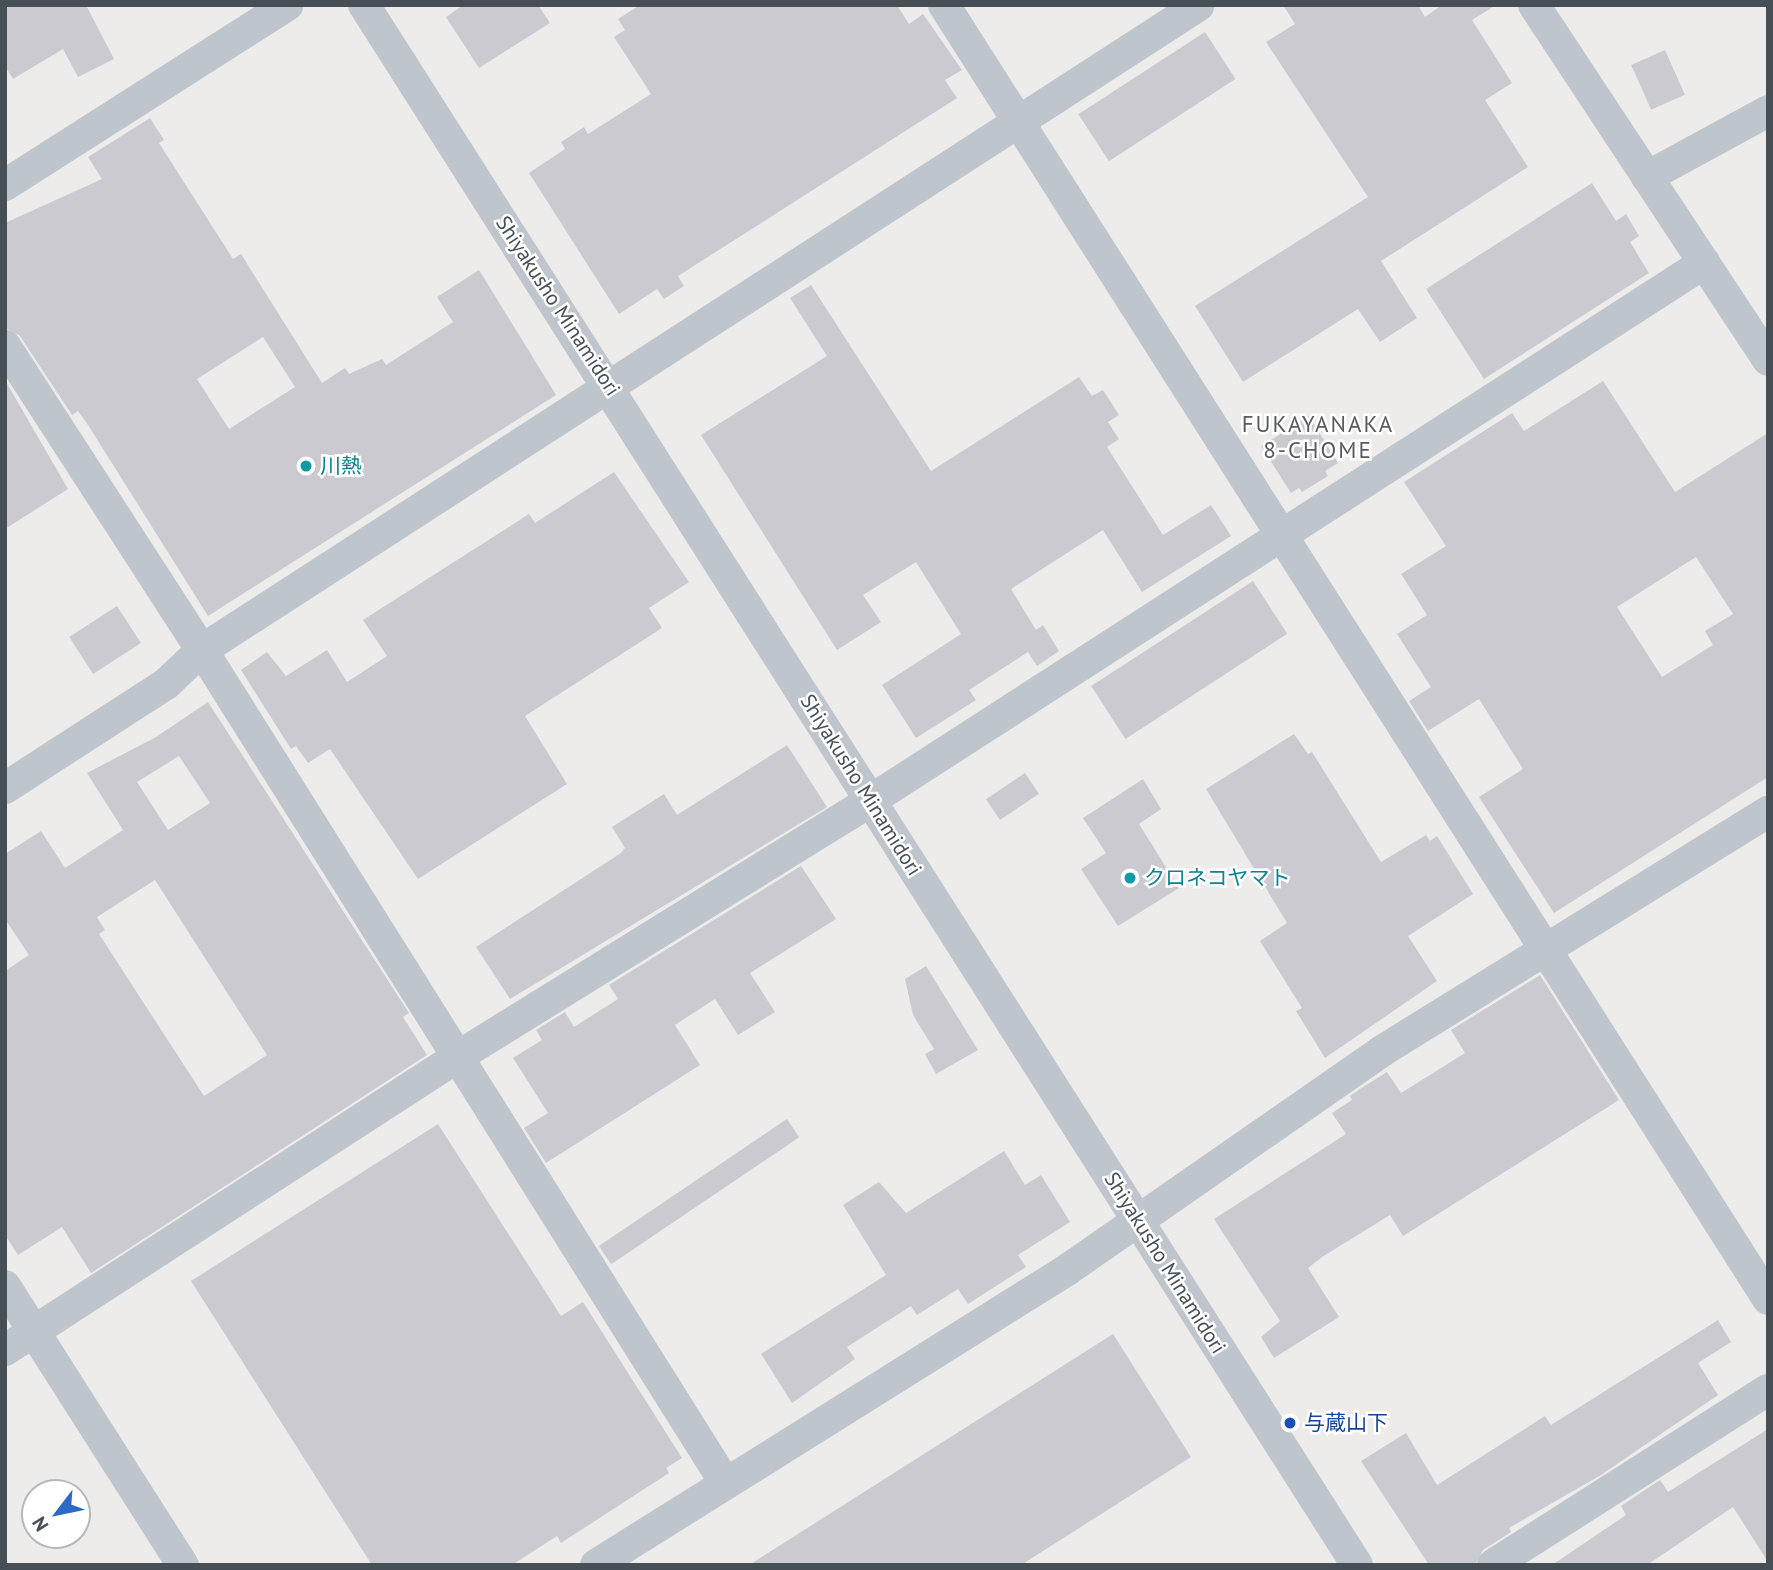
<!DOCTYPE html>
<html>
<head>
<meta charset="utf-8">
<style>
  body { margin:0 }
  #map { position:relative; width:1773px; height:1570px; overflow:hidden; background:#eeeceb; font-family:"PT Sans","Noto Sans JP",sans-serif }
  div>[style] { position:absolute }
  .building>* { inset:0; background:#cacad0; transform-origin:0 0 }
  .minor>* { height:32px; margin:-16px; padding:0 16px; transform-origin:16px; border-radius:16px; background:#bec5cc }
  .dots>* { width:19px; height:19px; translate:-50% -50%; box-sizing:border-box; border:4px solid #fff; border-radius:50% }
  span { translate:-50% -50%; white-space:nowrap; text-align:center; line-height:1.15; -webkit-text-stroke:5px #fff; paint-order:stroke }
  .street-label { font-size:21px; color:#464e56 }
  .culture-label { font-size:21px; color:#0d838f }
  .left { translate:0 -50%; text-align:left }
  .transit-label { font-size:21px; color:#164399 }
  .neighbourhood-label { font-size:23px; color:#595c5f; letter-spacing:2px }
  .frame { position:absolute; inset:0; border:7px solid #464e56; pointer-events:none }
  .north { position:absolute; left:21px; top:1479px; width:70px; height:70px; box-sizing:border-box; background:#fff; border:2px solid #b5b8bb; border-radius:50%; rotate:238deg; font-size:19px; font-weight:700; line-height:28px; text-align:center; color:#464e56 }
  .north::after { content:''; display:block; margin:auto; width:24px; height:32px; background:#2e6ac5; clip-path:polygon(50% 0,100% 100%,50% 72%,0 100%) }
</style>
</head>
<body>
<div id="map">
  <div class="building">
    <i style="clip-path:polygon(5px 5px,86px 5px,114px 59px,78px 77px,63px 49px,13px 79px,5px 66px)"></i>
    <i style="clip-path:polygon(463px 5px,538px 5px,550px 23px,479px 68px,446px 17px)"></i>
    <i style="clip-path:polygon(640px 5px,897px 5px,909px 24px,923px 14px,962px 70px,945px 80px,957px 98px,678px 276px,684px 286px,664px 299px,657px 289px,619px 314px,529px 173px,565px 149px,561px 142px,584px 127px,588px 134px,651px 94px,614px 37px,625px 30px,618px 19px)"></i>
    <i style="clip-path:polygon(1283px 5px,1418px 5px,1425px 17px,1442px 5px,1496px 5px,1472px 20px,1512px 83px,1485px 100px,1528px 167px,1381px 261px,1417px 318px,1380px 342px,1358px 309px,1243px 382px,1195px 306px,1368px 197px,1266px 42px,1295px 24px)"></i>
    <i style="left:1205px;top:32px;width:56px;height:151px;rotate:57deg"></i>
    <i style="left:1665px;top:50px;width:49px;height:37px;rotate:66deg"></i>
    <i style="clip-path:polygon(evenodd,150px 118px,164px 140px,159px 143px,233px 259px,241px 254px,322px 383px,345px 368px,349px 374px,382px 359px,386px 365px,453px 322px,437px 297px,479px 270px,556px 395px,208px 616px,88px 425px,78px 411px,72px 415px,20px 336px,5px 328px,5px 223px,102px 179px,88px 157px,150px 118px,263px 337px,295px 387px,229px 429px,197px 379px,263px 337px)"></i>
    <i style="clip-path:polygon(1592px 183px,1616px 221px,1626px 214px,1639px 236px,1630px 242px,1649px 273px,1484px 379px,1426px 289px)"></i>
    <i style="clip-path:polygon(811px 285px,931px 471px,1079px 377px,1092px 396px,1103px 390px,1119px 415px,1108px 422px,1119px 439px,1107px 447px,1163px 535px,1211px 505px,1231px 536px,1142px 592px,1103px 530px,1011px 589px,1036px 630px,1043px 625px,1059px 651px,1037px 666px,1028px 652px,969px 690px,976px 700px,916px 738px,882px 685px,961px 634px,916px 562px,863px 595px,881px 622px,837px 650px,701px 435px,827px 356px,790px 298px)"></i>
    <i style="clip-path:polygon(5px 380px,68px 489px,5px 529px)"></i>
    <i style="clip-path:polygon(evenodd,1603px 381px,1675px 492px,1768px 433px,1768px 777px,1554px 913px,1479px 797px,1523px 769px,1479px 699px,1428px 731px,1409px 701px,1431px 687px,1397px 634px,1427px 615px,1401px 574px,1446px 546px,1404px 482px,1512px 413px,1524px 431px,1603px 381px,1696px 557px,1733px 614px,1705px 631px,1713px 645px,1662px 677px,1617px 607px,1696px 557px)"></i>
    <i style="clip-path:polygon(1309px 416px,1338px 463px,1325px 471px,1328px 476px,1302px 492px,1299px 488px,1291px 493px,1261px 446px)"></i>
    <i style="clip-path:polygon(614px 472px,689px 582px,649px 608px,662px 628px,525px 716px,567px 784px,418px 879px,330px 749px,308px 763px,296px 746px,291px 749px,241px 670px,267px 652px,286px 676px,327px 650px,347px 682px,387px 656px,363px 620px,529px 514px,535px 523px)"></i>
    <i style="left:1253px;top:581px;width:63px;height:193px;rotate:57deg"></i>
    <i style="left:117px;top:606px;width:44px;height:57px;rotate:57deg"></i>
    <i style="clip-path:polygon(evenodd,208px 702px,409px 1013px,403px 1017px,427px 1055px,91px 1273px,62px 1227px,18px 1255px,5px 1235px,5px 971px,29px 955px,5px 919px,5px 854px,41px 831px,65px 868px,123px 830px,87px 773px,156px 737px,208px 702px,179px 756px,210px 803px,168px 830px,137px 782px,179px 756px,208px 702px,155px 880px,267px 1055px,204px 1096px,99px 934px,105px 930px,97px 917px,155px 880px)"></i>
    <i style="clip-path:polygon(1294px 734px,1308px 754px,1312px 752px,1381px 862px,1426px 835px,1430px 841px,1437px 836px,1473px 894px,1408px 936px,1437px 981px,1325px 1058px,1296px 1011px,1302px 1008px,1260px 941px,1287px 923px,1206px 789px)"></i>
    <i style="clip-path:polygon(787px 745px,827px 807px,510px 999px,476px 947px,621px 853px,625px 848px,612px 827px,664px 794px,677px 815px)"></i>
    <i style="left:1025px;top:773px;width:25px;height:47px;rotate:56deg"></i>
    <i style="clip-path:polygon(1143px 779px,1161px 809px,1139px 824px,1179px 888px,1118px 926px,1081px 869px,1106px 853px,1083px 818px)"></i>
    <i style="clip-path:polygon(801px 866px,836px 919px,750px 973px,775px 1012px,738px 1035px,715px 999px,675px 1025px,700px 1065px,546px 1163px,524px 1128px,548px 1113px,513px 1058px,542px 1040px,536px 1030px,565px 1012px,574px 1027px,618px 999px,609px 985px)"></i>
    <i style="clip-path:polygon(926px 966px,978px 1050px,936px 1074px,925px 1054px,934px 1049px,913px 1015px,905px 979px)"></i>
    <i style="clip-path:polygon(1540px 975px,1619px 1100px,1403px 1236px,1390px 1215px,1322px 1257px,1308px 1268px,1339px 1317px,1274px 1358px,1261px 1337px,1280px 1321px,1214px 1219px,1346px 1134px,1332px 1113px,1352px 1100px,1350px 1096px,1360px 1089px,1387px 1072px,1401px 1093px,1465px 1053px,1451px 1030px)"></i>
    <i style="left:787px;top:1119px;width:22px;height:227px;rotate:56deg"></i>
    <i style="clip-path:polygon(438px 1124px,561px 1316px,583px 1302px,682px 1458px,666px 1468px,669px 1473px,561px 1543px,557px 1536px,512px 1565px,372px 1565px,191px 1281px)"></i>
    <i style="clip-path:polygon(1004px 1151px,1025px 1185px,1041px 1175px,1070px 1222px,1018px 1255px,1026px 1267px,968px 1304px,958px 1289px,917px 1315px,911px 1306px,847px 1347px,855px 1359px,792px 1403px,761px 1354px,886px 1275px,843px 1205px,879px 1182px,906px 1213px)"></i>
    <i style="clip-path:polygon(1718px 1320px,1731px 1342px,1698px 1363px,1718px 1395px,1601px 1475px,1509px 1528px,1511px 1532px,1483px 1550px,1475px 1565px,1429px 1565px,1361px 1461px,1406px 1433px,1437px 1485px,1545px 1416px,1551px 1425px)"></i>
    <i style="clip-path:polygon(1113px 1334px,1191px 1457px,1021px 1565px,749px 1565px)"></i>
    <i style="clip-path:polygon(1768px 1429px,1768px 1562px,1733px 1507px,1647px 1565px,1552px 1565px,1626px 1515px,1621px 1506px,1660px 1480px,1668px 1492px)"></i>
  </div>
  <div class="minor">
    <i style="left:364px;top:5px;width:1849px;rotate:57.52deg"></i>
    <i style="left:944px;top:5px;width:1534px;rotate:57.51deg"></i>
    <i style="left:1534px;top:5px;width:425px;rotate:56.6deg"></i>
    <i style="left:1647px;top:177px;width:138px;rotate:-28.6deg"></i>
    <i style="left:5px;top:185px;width:335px;rotate:-32.5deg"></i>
    <i style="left:5px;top:346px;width:362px;rotate:57.1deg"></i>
    <i style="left:202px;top:650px;width:981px;rotate:57.86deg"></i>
    <i style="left:5px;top:788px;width:192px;rotate:-32.9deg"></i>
    <i style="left:166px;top:684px;width:50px;rotate:-43.4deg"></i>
    <i style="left:202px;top:650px;width:1187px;rotate:-32.9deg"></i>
    <i style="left:5px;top:1286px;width:331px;rotate:57.5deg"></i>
    <i style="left:5px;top:1350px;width:541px;rotate:-32.93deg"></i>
    <i style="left:459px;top:1056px;width:458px;rotate:-31.8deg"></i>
    <i style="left:848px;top:815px;width:1019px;rotate:-32.82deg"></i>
    <i style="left:596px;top:1565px;width:556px;rotate:-32.06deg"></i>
    <i style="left:1067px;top:1270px;width:384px;rotate:-34.8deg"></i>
    <i style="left:1382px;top:1051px;width:454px;rotate:-31.8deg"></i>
    <i style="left:1493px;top:1565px;width:326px;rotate:-32.5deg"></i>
  </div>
  <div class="dots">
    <i style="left:306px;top:466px;background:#0f9aa8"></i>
    <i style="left:1130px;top:878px;background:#0f9aa8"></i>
    <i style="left:1290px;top:1423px;background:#1a4fb4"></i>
  </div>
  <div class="street-label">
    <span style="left:558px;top:306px;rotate:57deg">Shiyakusho Minamidori</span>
    <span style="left:861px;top:785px;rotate:58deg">Shiyakusho Minamidori</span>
    <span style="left:1165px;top:1263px;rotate:58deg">Shiyakusho Minamidori</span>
  </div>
  <div class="culture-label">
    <span class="left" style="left:320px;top:466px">川熱</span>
    <span class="left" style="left:1144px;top:878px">クロネコヤマト</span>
  </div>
  <div class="transit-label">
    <span class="left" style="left:1304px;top:1423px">与蔵山下</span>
  </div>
  <div class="neighbourhood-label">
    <span style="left:1318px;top:437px">FUKAYANAKA<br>8-CHOME</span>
  </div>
  <div class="frame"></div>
  <div class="north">N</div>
</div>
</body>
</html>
